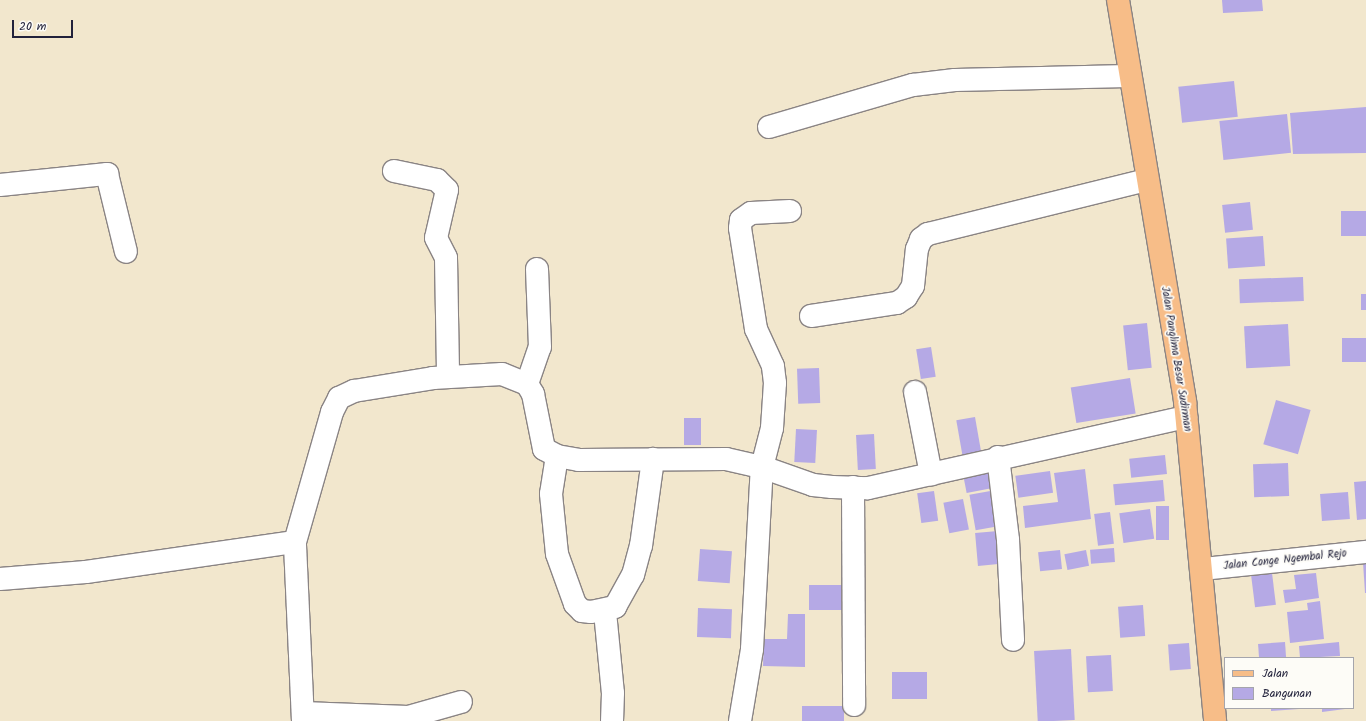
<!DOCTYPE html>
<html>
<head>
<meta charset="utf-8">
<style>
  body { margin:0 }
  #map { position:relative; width:1366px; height:721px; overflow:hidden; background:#f2e7cd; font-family:Kalam,sans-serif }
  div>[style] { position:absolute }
  .building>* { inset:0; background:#b5a9e5; transform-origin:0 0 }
  .roads { filter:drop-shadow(1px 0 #8a8484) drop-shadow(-1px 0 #8a8484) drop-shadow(0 1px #8a8484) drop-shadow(0 -1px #8a8484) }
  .street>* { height:22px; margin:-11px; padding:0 11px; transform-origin:11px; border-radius:11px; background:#fff }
  .primary>* { height:22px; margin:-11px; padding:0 11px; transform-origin:11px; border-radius:11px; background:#f7bd88 }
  span { translate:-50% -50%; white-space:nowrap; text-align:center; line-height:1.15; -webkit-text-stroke:3.5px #fdfcf7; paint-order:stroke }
  .street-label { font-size:11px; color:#22223b }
  .legend { position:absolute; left:1224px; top:657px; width:130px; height:52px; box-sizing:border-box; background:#fdfcf7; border:1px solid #a5a5ac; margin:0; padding:5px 7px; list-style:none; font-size:12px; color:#22223b }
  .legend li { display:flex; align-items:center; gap:8px; height:20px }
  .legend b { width:20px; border:1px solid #a5a5ac }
  .scale { position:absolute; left:12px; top:20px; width:61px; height:18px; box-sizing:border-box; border:2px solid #22223b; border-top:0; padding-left:5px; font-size:12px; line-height:14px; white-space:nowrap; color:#22223b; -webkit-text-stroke:3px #fdfcf7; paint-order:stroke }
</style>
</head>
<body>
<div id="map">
  <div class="building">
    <i style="clip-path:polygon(1222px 0,1262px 0,1263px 11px,1223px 13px)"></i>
    <i style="left:1234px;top:81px;width:36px;height:56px;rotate:84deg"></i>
    <i style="clip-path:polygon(1366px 107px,1366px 153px,1293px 154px,1290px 113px)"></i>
    <i style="left:1287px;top:114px;width:39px;height:68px;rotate:84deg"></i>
    <i style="left:1250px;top:202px;width:28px;height:28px;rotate:84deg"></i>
    <i style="left:1366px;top:211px;width:25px;height:25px;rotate:90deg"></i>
    <i style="left:1263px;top:236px;width:30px;height:37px;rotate:86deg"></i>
    <i style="left:1303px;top:277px;width:24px;height:64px;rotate:88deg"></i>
    <i style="left:1361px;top:294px;width:5px;height:16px"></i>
    <i style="left:1147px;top:323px;width:45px;height:24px;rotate:84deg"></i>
    <i style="left:1288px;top:324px;width:42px;height:44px;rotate:87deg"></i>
    <i style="left:1366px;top:338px;width:24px;height:24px;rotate:90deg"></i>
    <i style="left:931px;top:347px;width:30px;height:15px;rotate:81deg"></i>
    <i style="left:819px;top:368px;width:35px;height:22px;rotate:88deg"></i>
    <i style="left:1130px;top:378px;width:36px;height:60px;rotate:81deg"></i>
    <i style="left:1276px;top:400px;width:36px;height:46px;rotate:16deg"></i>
    <i style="left:975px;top:417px;width:39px;height:19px;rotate:80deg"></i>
    <i style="left:684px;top:418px;width:17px;height:27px"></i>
    <i style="left:796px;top:429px;width:21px;height:33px;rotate:3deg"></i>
    <i style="left:874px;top:434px;width:35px;height:18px;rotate:87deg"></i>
    <i style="left:1165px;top:455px;width:19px;height:36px;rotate:84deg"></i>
    <i style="left:1288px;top:463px;width:33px;height:35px;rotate:88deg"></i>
    <i style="clip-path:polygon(1085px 469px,1091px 519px,1025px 528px,1023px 506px,1058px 502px,1054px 473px)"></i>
    <i style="left:996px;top:471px;width:16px;height:33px;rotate:79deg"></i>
    <i style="left:1050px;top:471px;width:22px;height:35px;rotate:82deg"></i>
    <i style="left:1163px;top:480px;width:21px;height:50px;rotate:85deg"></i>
    <i style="clip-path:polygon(1366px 481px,1366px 519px,1357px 520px,1354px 482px)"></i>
    <i style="left:996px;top:490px;width:36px;height:27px;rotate:80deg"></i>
    <i style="left:934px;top:491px;width:30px;height:17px;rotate:82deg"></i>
    <i style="left:1348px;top:492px;width:27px;height:28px;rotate:86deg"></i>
    <i style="left:963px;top:499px;width:31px;height:20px;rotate:79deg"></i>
    <i style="left:1156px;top:506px;width:13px;height:34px"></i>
    <i style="left:1150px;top:509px;width:30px;height:31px;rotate:82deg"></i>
    <i style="left:1110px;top:512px;width:32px;height:16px;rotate:83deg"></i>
    <i style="left:998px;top:531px;width:33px;height:23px;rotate:85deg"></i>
    <i style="left:1114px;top:548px;width:14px;height:24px;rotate:86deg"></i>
    <i style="left:700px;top:549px;width:32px;height:32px;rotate:4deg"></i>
    <i style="left:1060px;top:550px;width:19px;height:22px;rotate:84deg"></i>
    <i style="left:1086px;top:550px;width:16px;height:22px;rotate:79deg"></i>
    <i style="clip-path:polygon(1363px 562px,1366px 562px,1366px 593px,1365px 593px)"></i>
    <i style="left:1272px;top:573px;width:32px;height:21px;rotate:83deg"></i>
    <i style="clip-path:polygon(1316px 573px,1319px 598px,1285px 603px,1283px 590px,1296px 589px,1294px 575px)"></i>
    <i style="left:809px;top:585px;width:40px;height:25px"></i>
    <i style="clip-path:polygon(1320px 601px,1324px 639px,1290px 643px,1287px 612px,1308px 610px,1307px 603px)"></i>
    <i style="left:1143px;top:605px;width:31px;height:25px;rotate:86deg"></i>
    <i style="left:698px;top:608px;width:34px;height:29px;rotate:2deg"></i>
    <i style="clip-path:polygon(788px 614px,805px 614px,805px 667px,763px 666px,764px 639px,787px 639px)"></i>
    <i style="left:1285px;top:642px;width:16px;height:27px;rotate:86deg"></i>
    <i style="clip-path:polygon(1339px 642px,1340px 656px,1300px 658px,1299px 646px)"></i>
    <i style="left:1189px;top:643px;width:26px;height:21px;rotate:86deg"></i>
    <i style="left:1071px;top:649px;width:71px;height:37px;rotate:87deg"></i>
    <i style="left:1111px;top:655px;width:36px;height:25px;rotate:87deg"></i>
    <i style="left:892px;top:672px;width:35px;height:27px"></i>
    <i style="left:844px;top:706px;width:15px;height:42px;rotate:90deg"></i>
    <i style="clip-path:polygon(1271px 708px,1299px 708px,1299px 709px,1271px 711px)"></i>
    <i style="clip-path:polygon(1322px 708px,1345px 708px,1345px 709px,1322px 712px)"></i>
  </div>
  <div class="roads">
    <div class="street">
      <i style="left:769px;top:127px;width:150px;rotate:-16.3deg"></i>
      <i style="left:913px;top:85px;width:42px;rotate:-6.8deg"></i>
      <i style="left:955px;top:80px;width:173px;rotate:-1.3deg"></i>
      <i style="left:394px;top:171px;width:44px;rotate:11.8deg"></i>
      <i style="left:437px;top:180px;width:14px;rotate:45deg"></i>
      <i style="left:447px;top:190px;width:49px;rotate:102.9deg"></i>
      <i style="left:436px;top:238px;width:22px;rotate:63deg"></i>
      <i style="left:446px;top:258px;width:119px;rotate:89deg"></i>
      <i style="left:0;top:185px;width:108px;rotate:-5.9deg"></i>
      <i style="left:107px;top:174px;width:80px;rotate:76.3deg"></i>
      <i style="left:811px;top:316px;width:87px;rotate:-8.6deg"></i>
      <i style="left:897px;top:303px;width:11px;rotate:-34deg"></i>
      <i style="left:906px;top:297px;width:13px;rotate:-58deg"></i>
      <i style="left:913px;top:286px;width:37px;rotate:-84deg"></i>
      <i style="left:917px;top:249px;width:11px;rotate:-68deg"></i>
      <i style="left:921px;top:239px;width:9px;rotate:-36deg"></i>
      <i style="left:928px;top:234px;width:226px;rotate:-13.9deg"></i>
      <i style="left:527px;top:384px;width:39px;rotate:-71deg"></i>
      <i style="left:540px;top:347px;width:78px;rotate:-92.2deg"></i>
      <i style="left:915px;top:392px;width:84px;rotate:79deg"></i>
      <i style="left:557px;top:456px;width:38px;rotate:99deg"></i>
      <i style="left:551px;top:494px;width:60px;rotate:84.3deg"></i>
      <i style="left:557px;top:554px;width:53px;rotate:70.2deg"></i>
      <i style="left:575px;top:604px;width:10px;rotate:45deg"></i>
      <i style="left:582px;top:611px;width:9px;rotate:6deg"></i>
      <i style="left:591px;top:612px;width:25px;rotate:-12deg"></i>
      <i style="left:615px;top:607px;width:37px;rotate:-61deg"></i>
      <i style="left:633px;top:575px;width:30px;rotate:-75deg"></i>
      <i style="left:641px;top:546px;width:88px;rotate:-82.1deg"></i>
      <i style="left:998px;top:457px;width:84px;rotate:83.1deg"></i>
      <i style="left:1008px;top:540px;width:100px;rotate:87.1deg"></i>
      <i style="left:853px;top:487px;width:218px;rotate:89.7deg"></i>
      <i style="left:1203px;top:569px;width:164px;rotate:-6deg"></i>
      <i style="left:0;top:579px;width:86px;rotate:-4.7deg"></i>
      <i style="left:86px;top:572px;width:211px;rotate:-8.2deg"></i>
      <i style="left:605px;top:612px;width:81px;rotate:84.4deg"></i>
      <i style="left:613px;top:693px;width:28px;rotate:92deg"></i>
      <i style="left:303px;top:713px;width:105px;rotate:2.2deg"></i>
      <i style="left:408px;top:717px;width:55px;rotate:-15.8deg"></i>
      <i style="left:303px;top:721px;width:179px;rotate:-92.6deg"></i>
      <i style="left:295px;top:542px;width:135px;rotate:-74.1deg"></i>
      <i style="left:332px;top:412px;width:16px;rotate:-63deg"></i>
      <i style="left:339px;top:398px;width:17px;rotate:-25deg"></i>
      <i style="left:354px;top:391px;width:80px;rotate:-9.3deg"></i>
      <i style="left:433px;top:378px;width:69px;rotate:-3.3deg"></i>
      <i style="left:502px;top:374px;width:27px;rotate:22deg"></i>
      <i style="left:527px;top:384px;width:12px;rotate:59deg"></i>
      <i style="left:533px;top:394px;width:56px;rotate:78.7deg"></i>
      <i style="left:544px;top:449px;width:15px;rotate:28deg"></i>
      <i style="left:557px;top:456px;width:22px;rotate:10deg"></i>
      <i style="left:579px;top:460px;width:147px;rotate:-0.4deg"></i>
      <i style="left:726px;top:459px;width:37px;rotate:13deg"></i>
      <i style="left:762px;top:467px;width:54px;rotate:19.4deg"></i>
      <i style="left:813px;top:485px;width:19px;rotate:6deg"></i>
      <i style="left:832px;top:487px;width:36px;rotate:2deg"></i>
      <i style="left:868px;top:488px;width:326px;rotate:-12.6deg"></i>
      <i style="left:740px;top:721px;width:73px;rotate:-80.5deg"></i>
      <i style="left:752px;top:649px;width:182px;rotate:-86.9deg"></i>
      <i style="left:762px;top:467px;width:40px;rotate:-75.6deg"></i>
      <i style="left:772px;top:428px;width:45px;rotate:-86.2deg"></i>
      <i style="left:775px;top:383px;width:17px;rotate:-97deg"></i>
      <i style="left:773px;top:366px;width:41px;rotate:-114.7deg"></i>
      <i style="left:756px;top:329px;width:102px;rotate:-99deg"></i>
      <i style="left:740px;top:228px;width:8px;rotate:-83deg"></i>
      <i style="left:741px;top:220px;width:12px;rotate:-35deg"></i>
      <i style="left:751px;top:213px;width:39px;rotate:-3deg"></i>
    </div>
    <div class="primary">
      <i style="left:1118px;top:0;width:408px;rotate:80.5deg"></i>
      <i style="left:1185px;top:402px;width:320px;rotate:84.6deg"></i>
    </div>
  </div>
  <div class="street-label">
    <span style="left:1176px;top:359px;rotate:81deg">Jalan Panglima Besar Sudirman</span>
    <span style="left:1285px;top:560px;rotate:-6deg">Jalan Conge Ngembal Rejo</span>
  </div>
  <ul class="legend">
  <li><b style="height:5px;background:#f7bd88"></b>Jalan</li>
  <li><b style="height:11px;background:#b5a9e5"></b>Bangunan</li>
  </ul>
  <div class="scale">20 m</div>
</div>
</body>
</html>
